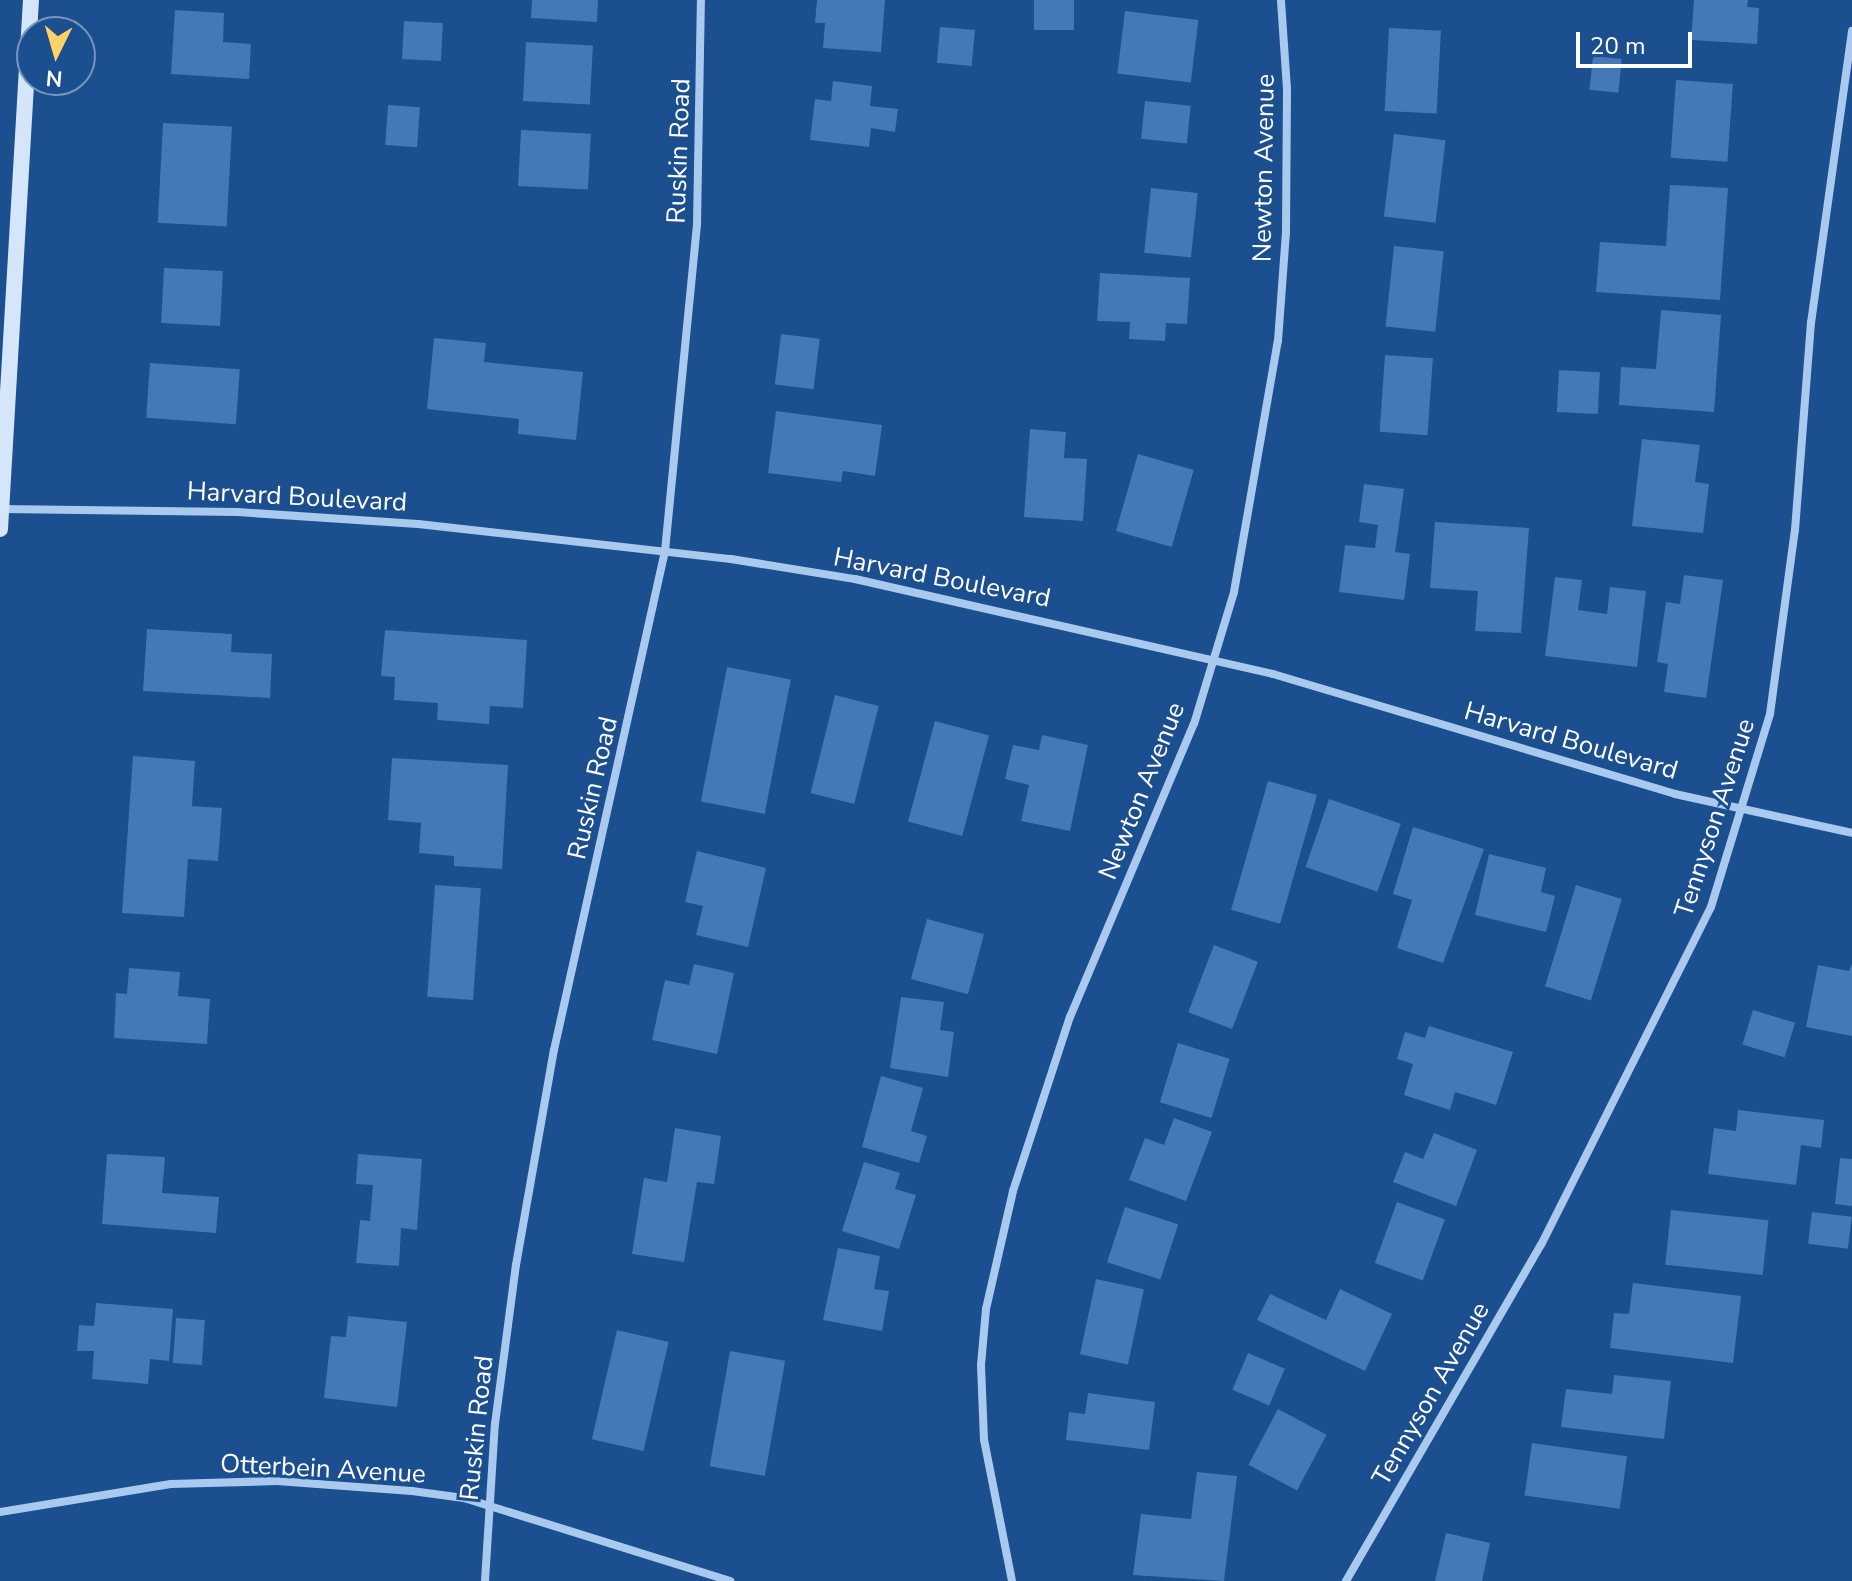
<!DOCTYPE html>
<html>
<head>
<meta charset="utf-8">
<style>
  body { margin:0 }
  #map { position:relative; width:1852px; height:1581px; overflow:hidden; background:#1b4f8f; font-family:"Nunito Sans",sans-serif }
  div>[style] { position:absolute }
  .building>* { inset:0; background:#4478b7; transform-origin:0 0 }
  .street>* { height:8px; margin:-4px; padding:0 4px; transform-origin:4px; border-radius:4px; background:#a9c9ee }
  .secondary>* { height:16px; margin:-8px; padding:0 8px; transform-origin:8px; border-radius:8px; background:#d6e6fa }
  span { translate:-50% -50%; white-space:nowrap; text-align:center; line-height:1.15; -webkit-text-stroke:6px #1b4f8f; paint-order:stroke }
  .street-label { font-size:26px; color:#fff }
  .north { position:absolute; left:16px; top:16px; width:80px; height:80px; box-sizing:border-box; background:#1b4f8f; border:2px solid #7695bc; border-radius:50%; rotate:185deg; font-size:22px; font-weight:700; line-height:32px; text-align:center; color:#fff }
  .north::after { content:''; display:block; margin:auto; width:28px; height:36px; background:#ffd166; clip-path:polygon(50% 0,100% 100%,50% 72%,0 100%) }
  .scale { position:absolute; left:1576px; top:32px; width:116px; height:36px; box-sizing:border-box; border:4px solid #fff; border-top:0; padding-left:10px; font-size:24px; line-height:28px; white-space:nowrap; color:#fff; -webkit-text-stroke:6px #1b4f8f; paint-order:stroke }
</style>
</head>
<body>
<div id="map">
  <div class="building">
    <i style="clip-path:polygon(532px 0,598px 0,597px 22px,531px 18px)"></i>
    <i style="clip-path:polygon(817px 0,885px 0,881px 52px,823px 48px,825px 23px,815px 23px)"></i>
    <i style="left:1034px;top:0;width:40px;height:30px"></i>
    <i style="clip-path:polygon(1694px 0,1748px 0,1747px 7px,1759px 8px,1757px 44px,1691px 40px)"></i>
    <i style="clip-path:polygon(175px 10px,224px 13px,223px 42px,251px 44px,249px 79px,171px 74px)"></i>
    <i style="left:1125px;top:11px;width:74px;height:63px;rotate:7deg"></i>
    <i style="left:404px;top:21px;width:39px;height:38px;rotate:3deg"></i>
    <i style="left:940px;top:27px;width:35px;height:36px;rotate:5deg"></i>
    <i style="left:1389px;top:28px;width:52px;height:83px;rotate:3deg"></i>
    <i style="left:526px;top:42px;width:67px;height:59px;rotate:3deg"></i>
    <i style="left:1593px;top:56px;width:29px;height:34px;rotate:6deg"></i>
    <i style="left:1676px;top:80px;width:57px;height:78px;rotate:4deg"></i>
    <i style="clip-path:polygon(833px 81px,872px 86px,870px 106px,898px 109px,895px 132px,871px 128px,869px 147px,810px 140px,815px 99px,831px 101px)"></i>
    <i style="left:1145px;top:101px;width:46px;height:38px;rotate:6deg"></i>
    <i style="left:388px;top:105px;width:32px;height:40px;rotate:4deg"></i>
    <i style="left:163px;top:123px;width:69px;height:100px;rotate:3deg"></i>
    <i style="left:521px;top:130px;width:70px;height:56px;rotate:3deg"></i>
    <i style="left:1394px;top:134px;width:52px;height:83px;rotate:7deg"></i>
    <i style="clip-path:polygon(1670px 185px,1728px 188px,1720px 300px,1596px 292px,1600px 242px,1666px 246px)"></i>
    <i style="left:1151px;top:188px;width:47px;height:65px;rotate:6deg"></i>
    <i style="left:1394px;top:246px;width:50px;height:81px;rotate:6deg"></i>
    <i style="left:164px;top:268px;width:59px;height:55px;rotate:3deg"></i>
    <i style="clip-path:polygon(1100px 273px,1190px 278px,1187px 324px,1166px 323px,1165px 341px,1129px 339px,1130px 322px,1097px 321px)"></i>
    <i style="clip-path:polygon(1661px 310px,1721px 315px,1714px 412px,1619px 405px,1621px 367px,1656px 369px)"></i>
    <i style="left:781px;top:334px;width:39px;height:51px;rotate:7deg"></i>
    <i style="clip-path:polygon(434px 338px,486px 343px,484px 362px,583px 372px,576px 440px,518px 434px,519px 419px,427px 409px)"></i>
    <i style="left:1385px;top:355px;width:48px;height:77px;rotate:4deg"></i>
    <i style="left:150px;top:363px;width:90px;height:55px;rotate:4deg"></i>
    <i style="left:1559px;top:370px;width:41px;height:42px;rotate:3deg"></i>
    <i style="clip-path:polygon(776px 411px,882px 425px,875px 476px,843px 471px,841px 482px,768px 473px)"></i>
    <i style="clip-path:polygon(1030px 429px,1066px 432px,1064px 458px,1087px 459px,1083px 521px,1024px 517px)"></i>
    <i style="clip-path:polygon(1642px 439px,1700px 445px,1695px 482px,1709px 484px,1703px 533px,1632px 526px)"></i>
    <i style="left:1138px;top:454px;width:58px;height:80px;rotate:16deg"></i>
    <i style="clip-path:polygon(1364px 484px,1404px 489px,1395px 552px,1410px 554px,1404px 600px,1339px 592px,1345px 545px,1375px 548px,1378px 525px,1359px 522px)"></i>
    <i style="clip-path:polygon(1435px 522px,1529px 528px,1521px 633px,1475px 631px,1478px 591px,1430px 588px)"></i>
    <i style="clip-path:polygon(1684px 575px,1723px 580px,1706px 698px,1664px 692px,1668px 664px,1657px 662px,1666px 602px,1680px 604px)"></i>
    <i style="clip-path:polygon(1555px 577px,1582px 580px,1578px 610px,1607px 614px,1610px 587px,1646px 591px,1637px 667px,1545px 656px)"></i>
    <i style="clip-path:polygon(147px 629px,232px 634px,231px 652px,272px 654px,270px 698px,143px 691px)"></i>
    <i style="clip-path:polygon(385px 630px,527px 640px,523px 708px,490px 706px,489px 724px,437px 720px,438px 703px,394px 700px,395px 677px,381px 676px)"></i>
    <i style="left:727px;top:667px;width:65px;height:137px;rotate:11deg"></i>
    <i style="left:835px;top:695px;width:45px;height:101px;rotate:14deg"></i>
    <i style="left:935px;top:721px;width:56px;height:104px;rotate:15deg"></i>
    <i style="clip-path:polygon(1042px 735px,1088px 745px,1070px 831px,1021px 821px,1029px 785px,1005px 779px,1013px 745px,1039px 750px)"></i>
    <i style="clip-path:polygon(133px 756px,195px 761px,192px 806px,222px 808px,218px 861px,188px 859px,184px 917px,122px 913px)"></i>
    <i style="clip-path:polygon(392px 758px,508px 765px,502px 869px,454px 866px,454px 856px,419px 853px,421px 823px,388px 820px)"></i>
    <i style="left:1268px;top:781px;width:51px;height:134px;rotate:16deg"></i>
    <i style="left:1329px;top:799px;width:76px;height:72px;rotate:19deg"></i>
    <i style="clip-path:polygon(1413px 827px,1484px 849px,1443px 963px,1397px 948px,1412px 900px,1393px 894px)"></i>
    <i style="clip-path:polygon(697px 851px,766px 868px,748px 947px,696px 935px,703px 906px,685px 902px)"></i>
    <i style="clip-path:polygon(1489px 854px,1546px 868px,1541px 892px,1555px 896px,1546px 932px,1475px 915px)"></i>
    <i style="left:435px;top:885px;width:46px;height:112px;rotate:4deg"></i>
    <i style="left:1576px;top:885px;width:48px;height:106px;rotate:17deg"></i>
    <i style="left:927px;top:919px;width:59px;height:62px;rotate:15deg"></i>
    <i style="left:1214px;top:945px;width:47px;height:72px;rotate:21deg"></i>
    <i style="clip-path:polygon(694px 964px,734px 973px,717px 1054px,652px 1040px,665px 980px,689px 985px)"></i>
    <i style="clip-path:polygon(1852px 964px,1852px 1036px,1806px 1027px,1818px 965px,1849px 971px)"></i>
    <i style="clip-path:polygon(129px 968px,180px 972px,178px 996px,210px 999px,207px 1044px,114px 1038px,116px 993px,127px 994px)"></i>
    <i style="clip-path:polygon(901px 997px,944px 1002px,940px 1030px,954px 1032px,948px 1077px,890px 1068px)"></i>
    <i style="left:1753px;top:1010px;width:44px;height:36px;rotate:17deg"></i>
    <i style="clip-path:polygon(1429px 1026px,1513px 1052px,1496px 1105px,1455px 1092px,1450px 1110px,1404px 1095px,1413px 1064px,1397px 1059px,1405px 1032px,1425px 1038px)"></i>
    <i style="left:1178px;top:1043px;width:54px;height:62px;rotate:17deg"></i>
    <i style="clip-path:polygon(881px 1076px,923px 1088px,911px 1131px,927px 1136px,919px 1163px,862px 1147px)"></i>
    <i style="clip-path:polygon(1738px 1110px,1824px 1120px,1821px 1148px,1801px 1145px,1796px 1185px,1708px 1174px,1714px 1128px,1736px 1131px)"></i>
    <i style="clip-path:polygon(1174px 1118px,1212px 1132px,1186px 1201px,1129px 1180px,1145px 1138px,1164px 1145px)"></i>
    <i style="clip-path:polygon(675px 1128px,721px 1136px,714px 1184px,697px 1182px,684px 1262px,632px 1254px,644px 1178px,667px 1182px)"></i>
    <i style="clip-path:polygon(1434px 1133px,1477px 1150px,1456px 1206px,1393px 1182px,1405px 1152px,1423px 1159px)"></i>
    <i style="clip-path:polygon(107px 1154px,165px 1157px,162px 1193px,219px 1197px,216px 1233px,102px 1224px)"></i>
    <i style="clip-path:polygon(358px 1154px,422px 1159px,417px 1230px,401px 1228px,399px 1266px,356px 1263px,360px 1220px,370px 1221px,373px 1185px,356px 1184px)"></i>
    <i style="clip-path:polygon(1840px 1158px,1852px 1159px,1852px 1206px,1835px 1204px)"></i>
    <i style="clip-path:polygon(864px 1162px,900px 1173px,895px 1189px,916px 1195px,899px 1249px,842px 1231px)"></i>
    <i style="left:1397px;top:1202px;width:51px;height:65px;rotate:20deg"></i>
    <i style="left:1125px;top:1207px;width:56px;height:58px;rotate:18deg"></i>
    <i style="left:1671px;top:1210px;width:98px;height:55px;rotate:6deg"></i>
    <i style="left:1812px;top:1212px;width:40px;height:32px;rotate:7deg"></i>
    <i style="clip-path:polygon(838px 1248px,880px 1256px,874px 1289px,889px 1291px,882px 1331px,823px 1320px)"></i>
    <i style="left:1096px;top:1279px;width:49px;height:77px;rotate:12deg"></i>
    <i style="clip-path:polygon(1633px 1283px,1741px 1296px,1733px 1363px,1610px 1348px,1614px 1313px,1629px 1314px)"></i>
    <i style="clip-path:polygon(1340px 1289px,1392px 1314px,1365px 1371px,1257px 1320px,1270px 1294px,1326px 1320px)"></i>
    <i style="clip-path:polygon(96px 1303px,173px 1309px,169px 1361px,150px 1359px,148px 1384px,92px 1379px,94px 1351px,77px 1351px,79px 1325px,94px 1326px)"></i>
    <i style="clip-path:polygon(348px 1316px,407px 1322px,397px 1407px,324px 1398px,331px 1336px,346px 1337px)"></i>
    <i style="left:176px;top:1318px;width:29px;height:45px;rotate:4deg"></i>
    <i style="left:617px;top:1330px;width:53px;height:112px;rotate:13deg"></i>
    <i style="left:730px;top:1351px;width:56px;height:117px;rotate:10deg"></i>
    <i style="left:1248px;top:1353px;width:40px;height:40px;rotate:23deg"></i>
    <i style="clip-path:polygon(1614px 1375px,1671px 1381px,1664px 1439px,1561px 1427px,1566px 1389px,1612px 1394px)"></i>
    <i style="clip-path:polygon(1088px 1393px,1155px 1402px,1149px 1450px,1066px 1440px,1069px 1412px,1085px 1414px)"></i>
    <i style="left:1278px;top:1409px;width:55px;height:63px;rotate:28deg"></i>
    <i style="left:1532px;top:1443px;width:96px;height:53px;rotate:8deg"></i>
    <i style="clip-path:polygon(1197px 1472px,1237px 1476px,1224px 1581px,1133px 1575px,1141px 1514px,1191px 1519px)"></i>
    <i style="clip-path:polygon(1446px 1533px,1490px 1543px,1482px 1581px,1435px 1581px)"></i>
  </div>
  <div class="street">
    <i style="left:1px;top:509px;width:236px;rotate:0.7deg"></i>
    <i style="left:237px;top:512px;width:181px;rotate:3.8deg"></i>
    <i style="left:418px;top:524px;width:315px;rotate:6.4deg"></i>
    <i style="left:731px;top:559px;width:126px;rotate:9.2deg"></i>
    <i style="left:855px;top:579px;width:429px;rotate:12.8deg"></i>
    <i style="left:1273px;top:674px;width:420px;rotate:16.6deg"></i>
    <i style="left:1675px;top:794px;width:181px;rotate:12.4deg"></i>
    <i style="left:0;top:1512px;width:173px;rotate:-9.3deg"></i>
    <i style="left:171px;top:1484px;width:106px;rotate:-1.6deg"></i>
    <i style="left:277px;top:1481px;width:135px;rotate:4.2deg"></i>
    <i style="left:412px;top:1491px;width:52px;rotate:7.7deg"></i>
    <i style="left:464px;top:1498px;width:279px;rotate:17.3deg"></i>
    <i style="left:485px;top:1581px;width:157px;rotate:-86.4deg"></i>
    <i style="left:495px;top:1424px;width:160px;rotate:-82.5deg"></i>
    <i style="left:516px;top:1265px;width:218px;rotate:-80deg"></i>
    <i style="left:554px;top:1050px;width:511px;rotate:-77.46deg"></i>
    <i style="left:665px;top:551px;width:329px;rotate:-84.4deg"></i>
    <i style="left:697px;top:224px;width:224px;rotate:-89deg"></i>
    <i style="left:1012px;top:1581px;width:144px;rotate:-101.2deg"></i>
    <i style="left:984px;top:1440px;width:75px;rotate:-92.3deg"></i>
    <i style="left:981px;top:1365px;width:56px;rotate:-84.9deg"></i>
    <i style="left:986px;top:1309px;width:121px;rotate:-77.1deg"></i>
    <i style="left:1013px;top:1191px;width:183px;rotate:-71.9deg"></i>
    <i style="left:1070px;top:1017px;width:318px;rotate:-67.1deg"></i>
    <i style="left:1194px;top:724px;width:138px;rotate:-73.1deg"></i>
    <i style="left:1234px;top:592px;width:255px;rotate:-80.1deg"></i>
    <i style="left:1278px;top:341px;width:108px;rotate:-85.8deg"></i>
    <i style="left:1286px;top:233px;width:144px;rotate:-89.6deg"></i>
    <i style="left:1287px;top:89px;width:89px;rotate:-93.9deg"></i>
    <i style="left:1346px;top:1581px;width:388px;rotate:-59.9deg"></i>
    <i style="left:1541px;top:1245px;width:378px;rotate:-63.3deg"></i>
    <i style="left:1711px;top:907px;width:202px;rotate:-73deg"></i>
    <i style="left:1770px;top:714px;width:186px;rotate:-82.3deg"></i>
    <i style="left:1795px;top:530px;width:208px;rotate:-85.6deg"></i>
    <i style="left:1811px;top:323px;width:295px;rotate:-82deg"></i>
  </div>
  <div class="secondary">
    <i style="left:0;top:529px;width:530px;rotate:-86.65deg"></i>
  </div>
  <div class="street-label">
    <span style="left:679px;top:151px;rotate:-88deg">Ruskin Road</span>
    <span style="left:1264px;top:168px;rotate:-89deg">Newton Avenue</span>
    <span style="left:297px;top:497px;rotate:3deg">Harvard Boulevard</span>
    <span style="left:942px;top:578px;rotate:11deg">Harvard Boulevard</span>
    <span style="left:1571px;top:741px;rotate:16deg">Harvard Boulevard</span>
    <span style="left:593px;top:788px;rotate:-77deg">Ruskin Road</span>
    <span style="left:1142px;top:791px;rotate:-68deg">Newton Avenue</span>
    <span style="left:1715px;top:818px;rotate:-72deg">Tennyson Avenue</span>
    <span style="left:1431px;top:1394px;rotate:-60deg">Tennyson Avenue</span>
    <span style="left:477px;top:1428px;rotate:-84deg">Ruskin Road</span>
    <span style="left:323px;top:1469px;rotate:3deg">Otterbein Avenue</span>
  </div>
  <div class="north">N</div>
  <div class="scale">20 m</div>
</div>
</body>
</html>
